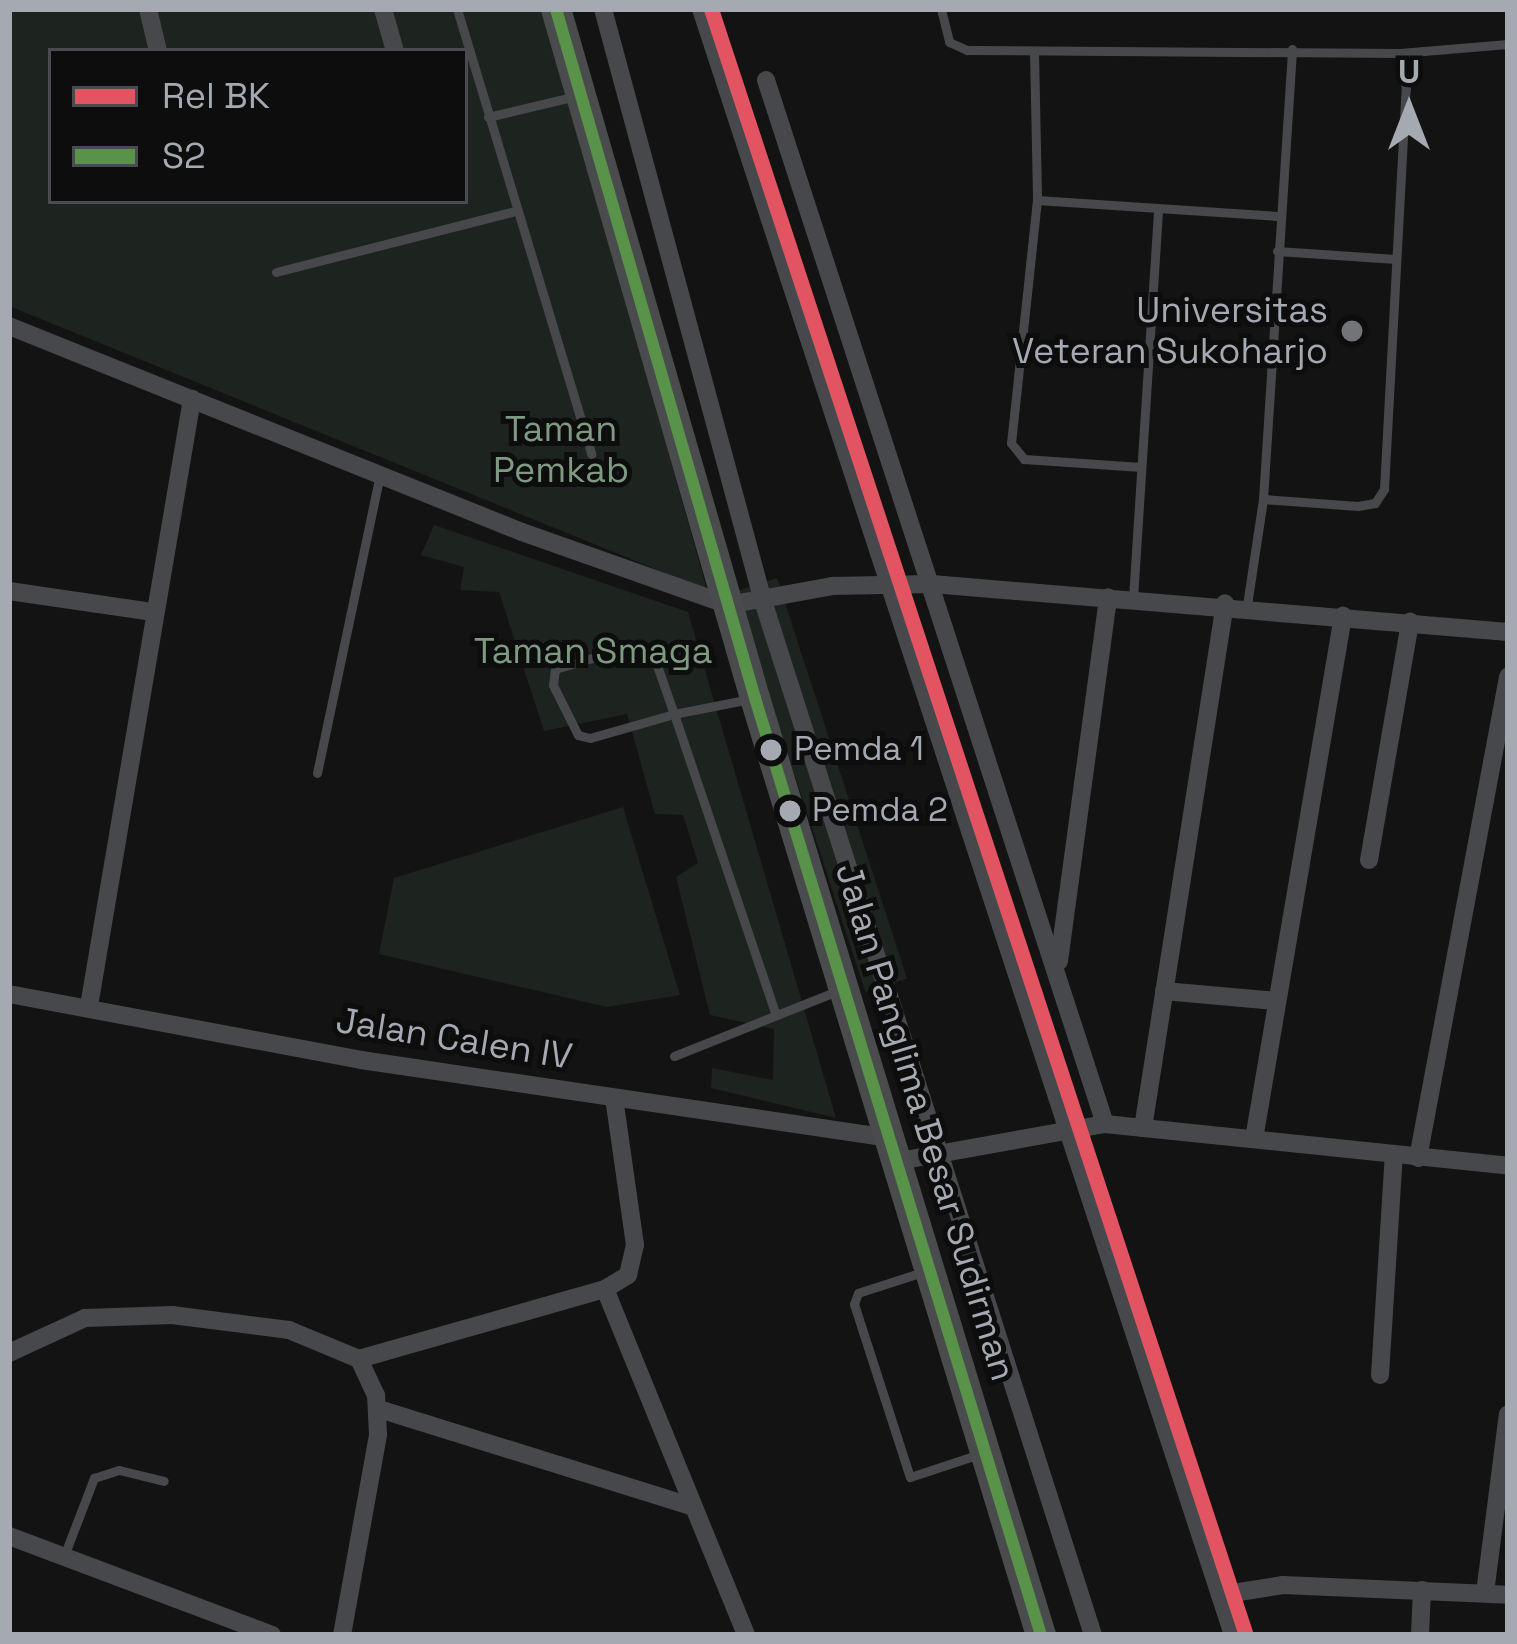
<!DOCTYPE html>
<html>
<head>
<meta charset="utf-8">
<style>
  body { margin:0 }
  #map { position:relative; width:1517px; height:1644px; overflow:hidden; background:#131313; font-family:"Space Grotesk",sans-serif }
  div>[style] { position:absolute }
  .green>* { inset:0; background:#1d231e; transform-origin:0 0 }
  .lane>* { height:9px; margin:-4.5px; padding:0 4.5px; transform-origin:4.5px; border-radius:4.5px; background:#47484c }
  .street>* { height:18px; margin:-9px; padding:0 9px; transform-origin:9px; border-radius:9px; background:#47484c }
  .primary>* { height:30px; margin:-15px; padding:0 15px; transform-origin:15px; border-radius:15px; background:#4a4b4d }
  .bus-1>* { height:12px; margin:-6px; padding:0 6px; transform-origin:6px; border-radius:6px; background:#589349 }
  .rail-1>* { height:15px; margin:-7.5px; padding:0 7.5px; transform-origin:7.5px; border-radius:7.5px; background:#e25461 }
  .dots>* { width:33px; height:33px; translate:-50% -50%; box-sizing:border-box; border:6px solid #0d0d0e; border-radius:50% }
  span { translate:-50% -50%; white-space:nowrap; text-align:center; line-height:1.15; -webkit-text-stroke:10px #0d0d0e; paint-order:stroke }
  .bus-label { font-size:33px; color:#a5a9b2 }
  .left { translate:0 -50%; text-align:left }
  .poi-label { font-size:36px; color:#a5a9b2 }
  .right { translate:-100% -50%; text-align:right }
  .park-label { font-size:36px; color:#7e9b81 }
  .street-label { font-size:36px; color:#a5a9b2 }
  .frame { position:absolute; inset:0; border:12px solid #a5a9b2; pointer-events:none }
  .legend { position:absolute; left:48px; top:48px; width:420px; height:156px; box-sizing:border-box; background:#0d0d0e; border:3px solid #4a4b50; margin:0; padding:15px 21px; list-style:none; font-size:36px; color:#a5a9b2 }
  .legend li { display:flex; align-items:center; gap:24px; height:60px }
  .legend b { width:60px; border:3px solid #4a4b50 }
  .north { position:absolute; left:1349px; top:48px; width:120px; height:120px; -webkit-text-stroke:9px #0d0d0e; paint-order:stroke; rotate:0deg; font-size:33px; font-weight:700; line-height:48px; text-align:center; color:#a5a9b2 }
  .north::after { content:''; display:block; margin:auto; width:42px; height:54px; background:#a5a9b2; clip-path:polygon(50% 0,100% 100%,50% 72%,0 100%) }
</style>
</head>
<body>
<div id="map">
  <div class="green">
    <i style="clip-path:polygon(evenodd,9px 9px,544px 9px,707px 590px,9px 306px,9px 9px,51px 51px,465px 51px,465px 201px,51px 201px,51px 51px)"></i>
    <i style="clip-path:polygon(434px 525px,688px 612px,836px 1118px,711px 1088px,712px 1068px,773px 1080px,774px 1029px,710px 1015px,676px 877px,698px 863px,683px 815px,655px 814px,627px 714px,544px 731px,499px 592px,460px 590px,464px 567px,421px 555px)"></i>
    <i style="left:777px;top:578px;width:421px;height:44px;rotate:72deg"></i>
    <i style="clip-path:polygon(623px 807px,680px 995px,607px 1007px,379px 954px,394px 878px)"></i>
  </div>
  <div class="lane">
    <i style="left:457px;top:9px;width:465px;rotate:73.2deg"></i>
    <i style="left:941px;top:9px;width:34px;rotate:76deg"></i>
    <i style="left:949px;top:42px;width:20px;rotate:24deg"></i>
    <i style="left:967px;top:50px;width:433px;rotate:0.4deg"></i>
    <i style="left:1400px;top:53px;width:108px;rotate:-4.8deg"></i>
    <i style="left:1034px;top:52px;width:148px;rotate:88.8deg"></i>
    <i style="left:1037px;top:200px;width:244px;rotate:96.1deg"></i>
    <i style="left:1011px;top:443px;width:21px;rotate:51deg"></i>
    <i style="left:1024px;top:459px;width:117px;rotate:3.9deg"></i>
    <i style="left:488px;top:117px;width:90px;rotate:-13.4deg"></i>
    <i style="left:1037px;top:200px;width:244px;rotate:3.8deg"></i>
    <i style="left:1277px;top:251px;width:119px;rotate:3.8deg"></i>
    <i style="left:276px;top:272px;width:248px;rotate:-14.3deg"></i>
    <i style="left:1263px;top:499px;width:95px;rotate:4.2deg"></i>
    <i style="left:1358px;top:506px;width:17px;rotate:-10deg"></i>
    <i style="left:1375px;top:503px;width:17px;rotate:-57deg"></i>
    <i style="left:1384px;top:489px;width:401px;rotate:-86.9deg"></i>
    <i style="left:1406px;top:89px;width:36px;rotate:-99deg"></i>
    <i style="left:1133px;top:598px;width:388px;rotate:-86.3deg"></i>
    <i style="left:1247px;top:605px;width:107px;rotate:-81.4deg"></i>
    <i style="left:1263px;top:499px;width:451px;rotate:-86.3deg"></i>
    <i style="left:750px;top:699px;width:77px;rotate:168.8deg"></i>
    <i style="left:674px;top:714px;width:87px;rotate:164.1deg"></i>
    <i style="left:590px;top:738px;width:12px;rotate:-166deg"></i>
    <i style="left:578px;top:735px;width:56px;rotate:-116.6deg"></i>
    <i style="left:553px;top:685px;width:16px;rotate:-83deg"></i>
    <i style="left:555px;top:669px;width:84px;rotate:-16.5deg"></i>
    <i style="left:636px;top:645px;width:19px;rotate:28deg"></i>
    <i style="left:653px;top:654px;width:64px;rotate:70.7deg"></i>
    <i style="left:674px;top:714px;width:318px;rotate:71.3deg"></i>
    <i style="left:317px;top:773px;width:307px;rotate:-78.1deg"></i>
    <i style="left:674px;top:1056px;width:175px;rotate:-21.7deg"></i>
    <i style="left:926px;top:1271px;width:71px;rotate:162.1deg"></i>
    <i style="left:858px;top:1293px;width:12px;rotate:110deg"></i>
    <i style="left:854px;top:1304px;width:182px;rotate:72.1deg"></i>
    <i style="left:910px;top:1477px;width:71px;rotate:-18.2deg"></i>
    <i style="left:64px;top:1556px;width:84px;rotate:-69deg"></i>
    <i style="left:94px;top:1478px;width:26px;rotate:-18deg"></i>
    <i style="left:119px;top:1470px;width:46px;rotate:13.7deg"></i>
  </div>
  <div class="street">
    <i style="left:148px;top:9px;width:43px;rotate:76.6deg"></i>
    <i style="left:383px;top:9px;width:44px;rotate:74.1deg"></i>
    <i style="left:603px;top:9px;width:613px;rotate:74.88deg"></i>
    <i style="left:763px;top:601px;width:1085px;rotate:72.3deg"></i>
    <i style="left:701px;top:9px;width:1711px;rotate:71.88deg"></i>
    <i style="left:766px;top:80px;width:1098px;rotate:72.01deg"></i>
    <i style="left:9px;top:326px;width:553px;rotate:21.88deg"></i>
    <i style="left:522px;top:532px;width:219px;rotate:19.5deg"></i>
    <i style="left:728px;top:605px;width:107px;rotate:-10.3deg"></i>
    <i style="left:833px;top:586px;width:99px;rotate:-1.2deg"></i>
    <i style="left:932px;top:584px;width:578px;rotate:4.76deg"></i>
    <i style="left:9px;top:591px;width:146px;rotate:8.3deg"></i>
    <i style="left:1369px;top:860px;width:242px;rotate:-80.2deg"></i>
    <i style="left:1059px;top:961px;width:367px;rotate:-82.3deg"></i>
    <i style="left:1164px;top:991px;width:112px;rotate:5.1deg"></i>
    <i style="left:9px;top:994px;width:358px;rotate:10.6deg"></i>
    <i style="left:361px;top:1060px;width:535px;rotate:8.39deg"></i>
    <i style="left:89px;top:1006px;width:616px;rotate:-80.37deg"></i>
    <i style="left:1143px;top:1128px;width:531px;rotate:-81.12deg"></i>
    <i style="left:1254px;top:1139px;width:531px;rotate:-80.34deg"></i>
    <i style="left:1418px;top:1158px;width:490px;rotate:-79.4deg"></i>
    <i style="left:899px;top:1161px;width:209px;rotate:-10.2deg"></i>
    <i style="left:1105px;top:1124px;width:405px;rotate:5.9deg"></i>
    <i style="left:605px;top:1289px;width:374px;rotate:67.8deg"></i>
    <i style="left:9px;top:1353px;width:84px;rotate:-24.7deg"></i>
    <i style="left:85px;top:1318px;width:87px;rotate:-2deg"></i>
    <i style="left:172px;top:1315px;width:118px;rotate:7.3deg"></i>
    <i style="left:289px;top:1330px;width:76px;rotate:22.5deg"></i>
    <i style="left:359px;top:1359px;width:40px;rotate:65deg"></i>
    <i style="left:376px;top:1395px;width:40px;rotate:87.1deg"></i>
    <i style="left:378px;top:1435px;width:203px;rotate:100.2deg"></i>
    <i style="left:359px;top:1359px;width:256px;rotate:-15.9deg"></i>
    <i style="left:605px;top:1289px;width:27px;rotate:-31deg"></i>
    <i style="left:628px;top:1275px;width:31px;rotate:-77deg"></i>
    <i style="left:635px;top:1245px;width:148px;rotate:-98.1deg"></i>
    <i style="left:1380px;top:1375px;width:220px;rotate:-86.4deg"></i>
    <i style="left:379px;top:1409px;width:327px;rotate:17.3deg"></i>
    <i style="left:9px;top:1536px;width:281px;rotate:20.6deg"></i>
    <i style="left:1485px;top:1593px;width:180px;rotate:-82.7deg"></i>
    <i style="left:1220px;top:1595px;width:64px;rotate:-9deg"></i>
    <i style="left:1283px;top:1585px;width:225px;rotate:2.5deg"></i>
    <i style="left:1420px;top:1635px;width:45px;rotate:-87.5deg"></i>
  </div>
  <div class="primary">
    <i style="left:556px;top:9px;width:717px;rotate:73.89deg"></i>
    <i style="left:755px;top:698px;width:980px;rotate:73.03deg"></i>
  </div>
  <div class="bus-1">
    <i style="left:556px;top:9px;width:717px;rotate:73.89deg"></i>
    <i style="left:755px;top:698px;width:980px;rotate:73.03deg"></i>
  </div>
  <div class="rail-1">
    <i style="left:711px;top:9px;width:1712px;rotate:71.79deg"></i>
  </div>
  <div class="dots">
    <i style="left:1352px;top:331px;background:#72747a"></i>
    <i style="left:771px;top:750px;background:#a5a9b2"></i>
    <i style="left:790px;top:811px;background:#a5a9b2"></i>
  </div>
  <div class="bus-label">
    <span class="left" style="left:794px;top:750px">Pemda 1</span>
    <span class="left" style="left:812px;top:811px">Pemda 2</span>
  </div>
  <div class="poi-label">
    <span class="right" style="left:1328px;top:331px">Universitas<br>Veteran Sukoharjo</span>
  </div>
  <div class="park-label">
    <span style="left:561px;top:450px">Taman<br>Pemkab</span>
    <span style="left:593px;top:652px">Taman Smaga</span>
  </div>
  <div class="street-label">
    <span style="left:454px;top:1039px;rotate:9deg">Jalan Calen IV</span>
    <span style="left:925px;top:1122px;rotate:73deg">Jalan Panglima Besar Sudirman</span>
  </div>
  <div class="frame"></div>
  <ul class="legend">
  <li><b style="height:15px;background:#e25461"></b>Rel BK</li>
  <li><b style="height:15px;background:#589349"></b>S2</li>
  </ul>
  <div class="north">U</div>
</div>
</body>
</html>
